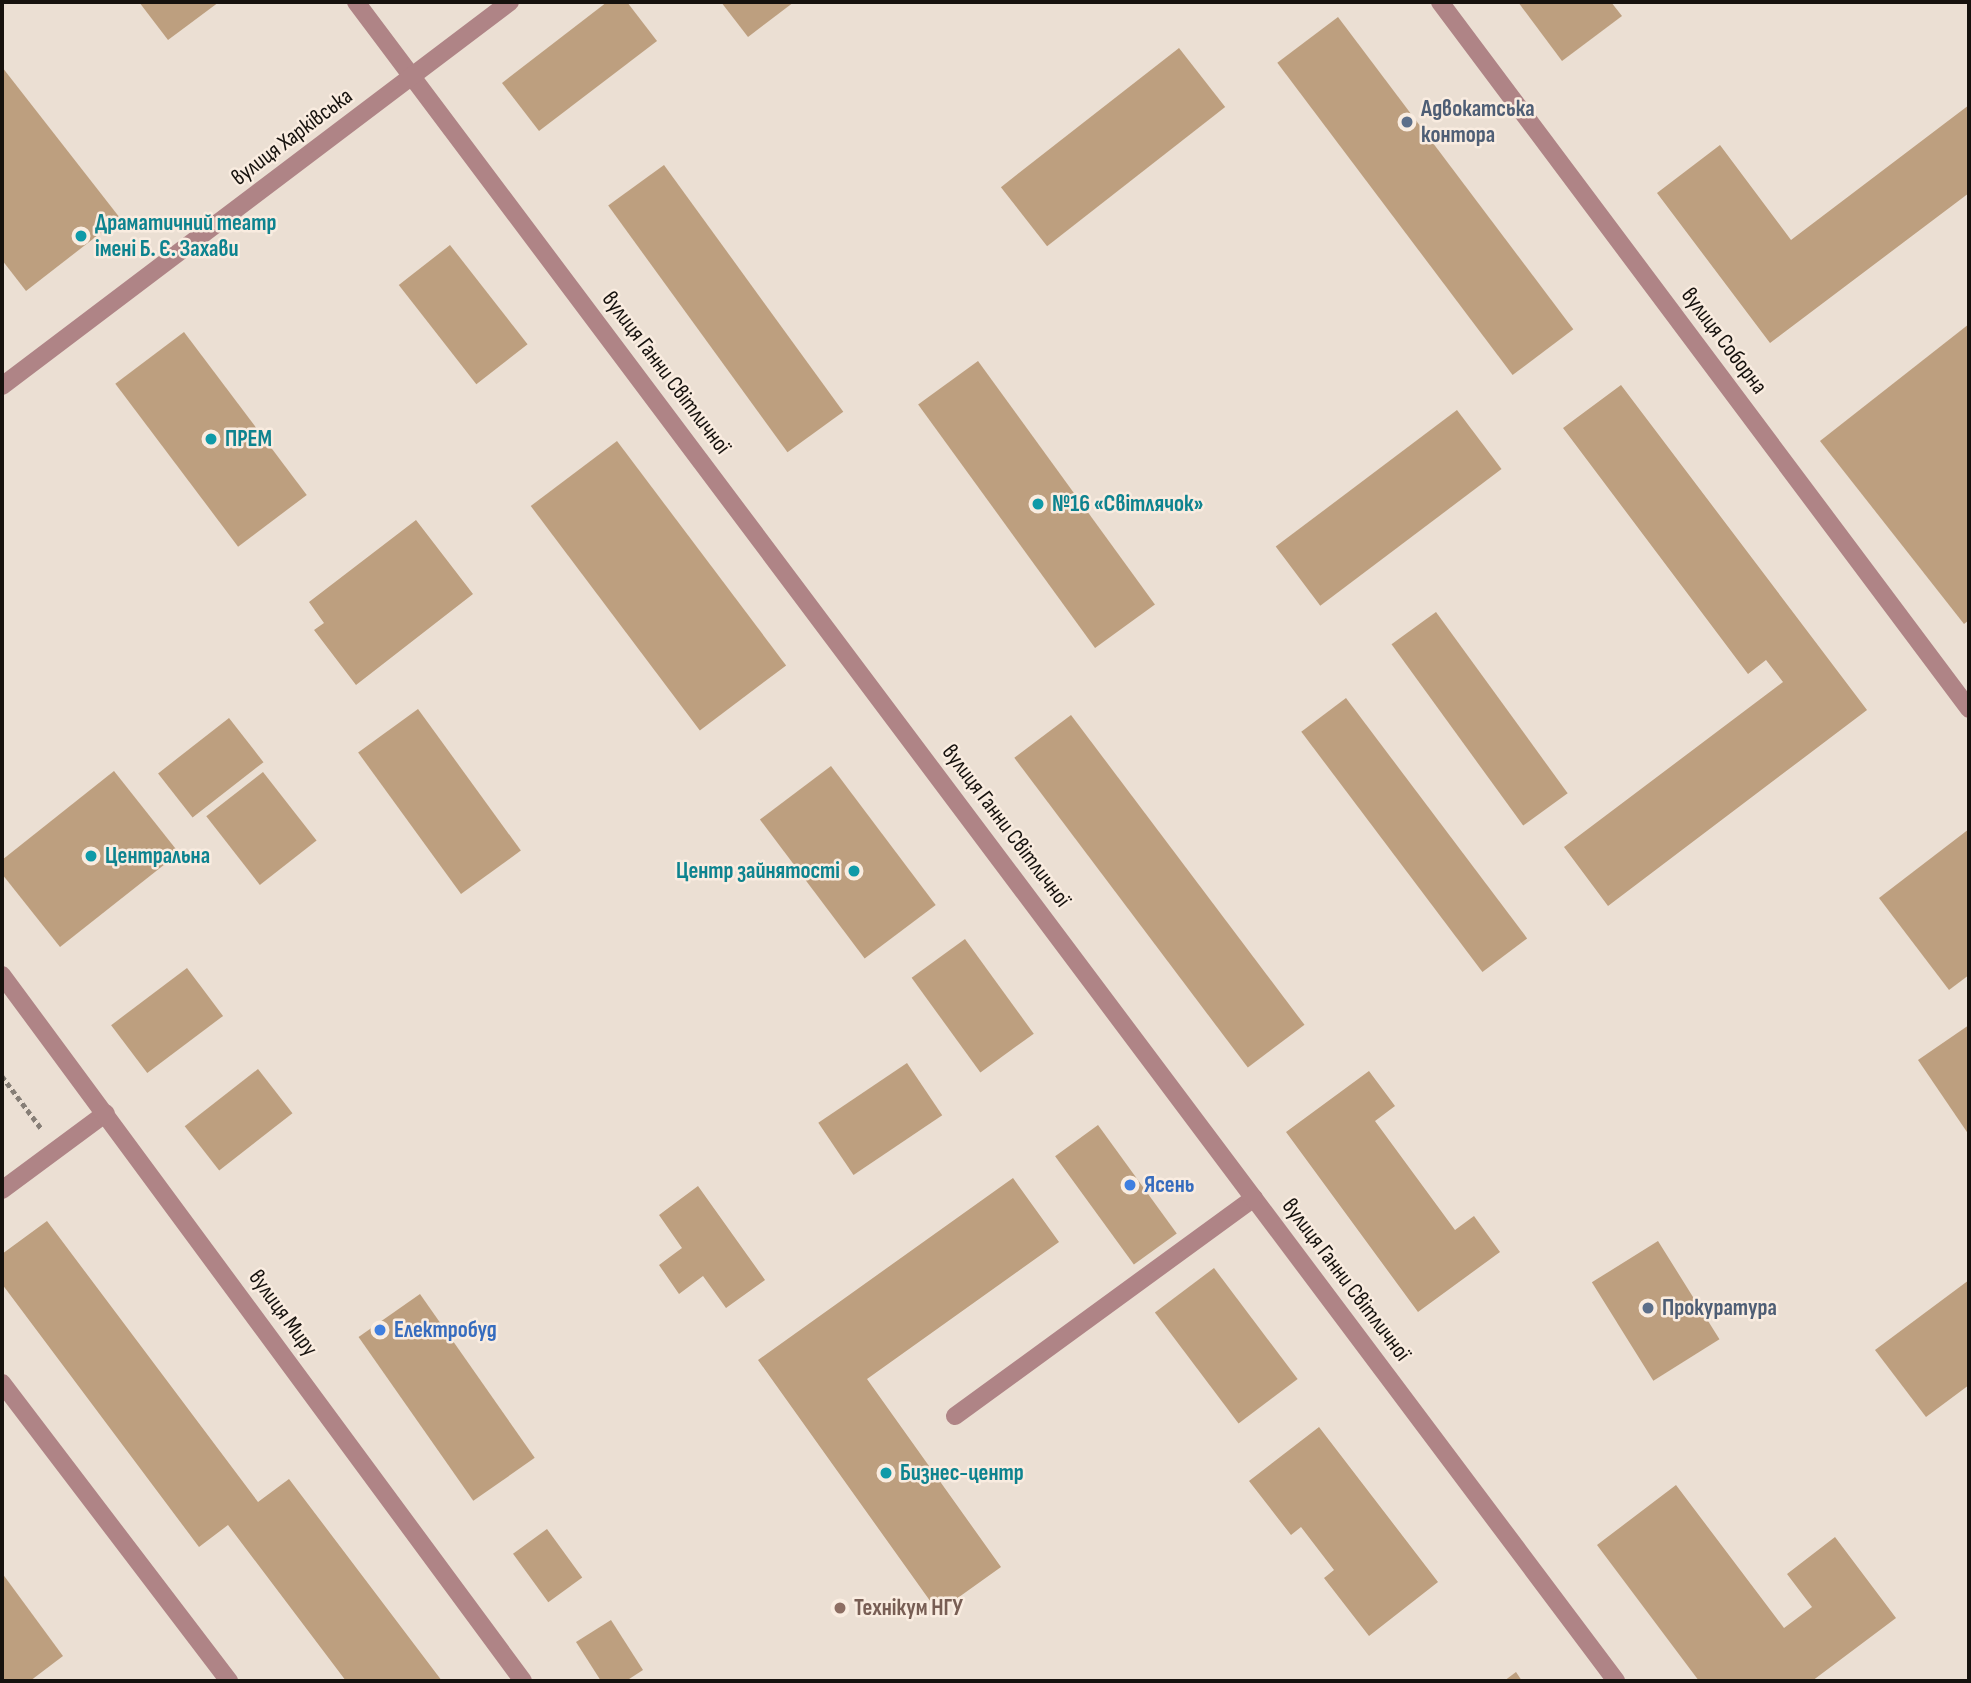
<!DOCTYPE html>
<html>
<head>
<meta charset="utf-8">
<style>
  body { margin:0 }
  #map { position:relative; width:1971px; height:1683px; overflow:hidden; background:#ebdfd3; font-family:"Sofia Sans Condensed",sans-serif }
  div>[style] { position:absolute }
  .building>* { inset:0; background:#bd9f7f; transform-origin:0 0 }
  .path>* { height:4.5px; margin-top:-2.25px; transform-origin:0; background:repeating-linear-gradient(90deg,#867e76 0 5px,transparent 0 8.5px) }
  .service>* { height:18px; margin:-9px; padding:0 9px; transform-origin:9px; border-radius:9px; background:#af8486 }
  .minor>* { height:18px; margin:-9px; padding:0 9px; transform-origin:9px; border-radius:9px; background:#af8486 }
  .tertiary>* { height:18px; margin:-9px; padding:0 9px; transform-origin:9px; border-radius:9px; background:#af8486 }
  .dots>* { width:19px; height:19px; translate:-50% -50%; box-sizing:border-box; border:4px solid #f9ece0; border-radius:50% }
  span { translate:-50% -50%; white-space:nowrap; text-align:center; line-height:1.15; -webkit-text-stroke:5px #f9ece0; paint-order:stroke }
  .service-label { font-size:23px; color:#4e5e75; font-weight:700 }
  .left { translate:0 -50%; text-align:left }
  .street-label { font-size:23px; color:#16120e }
  .culture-label { font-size:23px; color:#0d838f; font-weight:700 }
  .right { translate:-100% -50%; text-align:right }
  .shop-label { font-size:23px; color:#366cbe; font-weight:700 }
  .education-label { font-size:23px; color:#785e54; font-weight:700 }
  .frame { position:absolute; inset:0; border:4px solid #16120e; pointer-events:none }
</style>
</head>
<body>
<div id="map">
  <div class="building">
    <i style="clip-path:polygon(139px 2px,219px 2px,168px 40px)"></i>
    <i style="clip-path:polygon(607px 2px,627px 2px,657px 41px,539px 131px,502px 83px)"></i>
    <i style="clip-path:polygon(721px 2px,794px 2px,748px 37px)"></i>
    <i style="clip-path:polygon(1518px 2px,1611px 2px,1622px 16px,1562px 61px)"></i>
    <i style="left:1338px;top:17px;width:391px;height:76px;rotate:53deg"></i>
    <i style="left:1179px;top:48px;width:75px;height:226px;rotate:52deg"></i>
    <i style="clip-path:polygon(2px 67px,120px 218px,26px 291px,2px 260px)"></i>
    <i style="clip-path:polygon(1969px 105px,1969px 193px,1770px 343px,1657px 193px,1720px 145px,1791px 240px)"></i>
    <i style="left:664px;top:165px;width:305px;height:69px;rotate:54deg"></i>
    <i style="left:450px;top:245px;width:126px;height:65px;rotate:52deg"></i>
    <i style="clip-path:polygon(1969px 324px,1969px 620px,1964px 624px,1820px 441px)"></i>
    <i style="left:184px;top:332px;width:204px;height:86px;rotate:53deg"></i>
    <i style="left:978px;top:361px;width:301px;height:74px;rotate:54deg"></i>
    <i style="clip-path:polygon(1621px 385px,1867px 710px,1608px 906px,1564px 847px,1783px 682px,1766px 660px,1748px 674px,1563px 428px)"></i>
    <i style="left:1457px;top:410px;width:74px;height:227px;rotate:53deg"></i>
    <i style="left:617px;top:441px;width:281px;height:108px;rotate:53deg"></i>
    <i style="clip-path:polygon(416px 520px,473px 594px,356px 685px,314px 630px,324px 623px,309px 602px)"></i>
    <i style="left:1436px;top:612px;width:224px;height:55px;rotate:54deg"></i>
    <i style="left:1346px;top:698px;width:301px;height:56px;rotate:53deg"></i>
    <i style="left:418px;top:709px;width:175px;height:74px;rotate:54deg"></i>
    <i style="left:1071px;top:715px;width:388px;height:71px;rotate:53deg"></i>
    <i style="left:229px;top:718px;width:56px;height:90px;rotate:52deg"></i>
    <i style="left:831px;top:766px;width:174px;height:89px;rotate:53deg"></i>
    <i style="clip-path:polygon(114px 771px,179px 853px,60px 947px,2px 874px,2px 860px)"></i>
    <i style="left:263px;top:772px;width:87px;height:72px;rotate:52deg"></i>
    <i style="clip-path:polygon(1969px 829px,1969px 975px,1949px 990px,1879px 898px)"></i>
    <i style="left:965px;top:939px;width:117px;height:66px;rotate:54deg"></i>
    <i style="left:187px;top:968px;width:60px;height:95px;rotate:53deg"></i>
    <i style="clip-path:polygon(1969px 1025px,1969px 1135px,1918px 1060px)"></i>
    <i style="left:907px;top:1063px;width:63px;height:107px;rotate:56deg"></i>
    <i style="left:258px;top:1069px;width:56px;height:93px;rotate:52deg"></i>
    <i style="clip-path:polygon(1369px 1071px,1395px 1106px,1375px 1121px,1455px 1230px,1474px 1216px,1500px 1252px,1418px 1312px,1286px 1132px)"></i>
    <i style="left:1098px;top:1125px;width:134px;height:53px;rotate:54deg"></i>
    <i style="clip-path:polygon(1013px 1178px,1059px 1242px,867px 1379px,1001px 1567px,938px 1612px,758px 1360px)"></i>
    <i style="clip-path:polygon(698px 1186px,765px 1280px,726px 1308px,703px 1276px,679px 1294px,659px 1265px,682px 1248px,659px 1215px)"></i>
    <i style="clip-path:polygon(47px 1221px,258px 1502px,289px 1479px,442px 1681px,346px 1681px,228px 1525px,199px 1547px,2px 1284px,2px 1254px)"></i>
    <i style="left:1658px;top:1241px;width:116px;height:78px;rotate:58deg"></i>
    <i style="left:1214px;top:1268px;width:139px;height:74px;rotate:53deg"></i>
    <i style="clip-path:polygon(1969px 1280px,1969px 1385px,1926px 1417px,1875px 1350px)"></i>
    <i style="left:420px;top:1294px;width:200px;height:75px;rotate:55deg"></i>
    <i style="clip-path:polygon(1319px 1427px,1438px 1582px,1369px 1636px,1324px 1578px,1334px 1570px,1301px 1527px,1291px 1535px,1249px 1481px)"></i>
    <i style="clip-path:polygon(1676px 1485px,1784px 1628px,1812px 1607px,1787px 1574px,1835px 1537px,1896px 1618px,1812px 1681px,1699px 1681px,1597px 1545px)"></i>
    <i style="left:547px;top:1529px;width:60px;height:42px;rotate:54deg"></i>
    <i style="clip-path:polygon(2px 1573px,63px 1656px,30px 1681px,2px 1681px)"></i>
    <i style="clip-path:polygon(611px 1620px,643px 1670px,626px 1681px,601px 1681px,576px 1642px)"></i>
    <i style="clip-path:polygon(1516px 1672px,1522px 1681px,1504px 1681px)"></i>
  </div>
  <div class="path">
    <i style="left:2px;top:1076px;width:65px;rotate:53.1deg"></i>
  </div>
  <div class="service">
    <i style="left:2px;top:1190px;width:129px;rotate:-36.5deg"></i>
    <i style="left:2px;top:1383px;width:375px;rotate:52.7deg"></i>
    <i style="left:955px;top:1416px;width:370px;rotate:-36.1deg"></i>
  </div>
  <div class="minor">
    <i style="left:356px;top:2px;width:2099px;rotate:53.11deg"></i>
    <i style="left:2px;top:386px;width:637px;rotate:-37.09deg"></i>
    <i style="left:2px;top:975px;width:877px;rotate:53.57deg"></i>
  </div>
  <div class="tertiary">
    <i style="left:1440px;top:2px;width:883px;rotate:53.19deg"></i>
  </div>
  <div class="dots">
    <i style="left:1407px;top:122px;background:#5c6f8a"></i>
    <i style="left:81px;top:236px;background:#0f9aa8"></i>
    <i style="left:211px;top:439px;background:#0f9aa8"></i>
    <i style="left:1038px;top:504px;background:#0f9aa8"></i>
    <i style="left:91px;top:856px;background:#0f9aa8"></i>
    <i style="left:854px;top:871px;background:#0f9aa8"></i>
    <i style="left:1130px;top:1185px;background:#3f7fe0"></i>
    <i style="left:1648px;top:1308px;background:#5c6f8a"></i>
    <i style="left:380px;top:1330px;background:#3f7fe0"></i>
    <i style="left:886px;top:1473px;background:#0f9aa8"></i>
    <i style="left:840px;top:1608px;background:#8d6e63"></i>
  </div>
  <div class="service-label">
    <span class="left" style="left:1421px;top:122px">Адвокатська<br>контора</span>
    <span class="left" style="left:1662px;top:1308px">Прокуратура</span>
  </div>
  <div class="street-label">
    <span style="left:292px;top:137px;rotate:-37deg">вулиця Харківська</span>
    <span style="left:1724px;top:341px;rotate:53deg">вулиця Соборна</span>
    <span style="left:666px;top:373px;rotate:53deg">вулиця Ганни Світличної</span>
    <span style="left:1006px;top:826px;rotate:53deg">вулиця Ганни Світличної</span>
    <span style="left:1346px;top:1280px;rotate:53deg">вулиця Ганни Світличної</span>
    <span style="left:283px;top:1313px;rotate:54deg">вулиця Миру</span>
  </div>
  <div class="culture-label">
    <span class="left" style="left:95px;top:236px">Драматичний театр<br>імені Б. Є. Захави</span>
    <span class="left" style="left:225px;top:439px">ПРЕМ</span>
    <span class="left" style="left:1052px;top:504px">№16 «Світлячок»</span>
    <span class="left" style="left:105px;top:856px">Центральна</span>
    <span class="right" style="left:840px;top:871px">Центр зайнятості</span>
    <span class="left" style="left:900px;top:1473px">Бизнес-центр</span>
  </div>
  <div class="shop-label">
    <span class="left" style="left:1144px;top:1185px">Ясень</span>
    <span class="left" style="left:394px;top:1330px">Електробуд</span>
  </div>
  <div class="education-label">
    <span class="left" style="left:854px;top:1608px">Технікум НГУ</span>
  </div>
  <div class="frame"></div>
</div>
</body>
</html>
